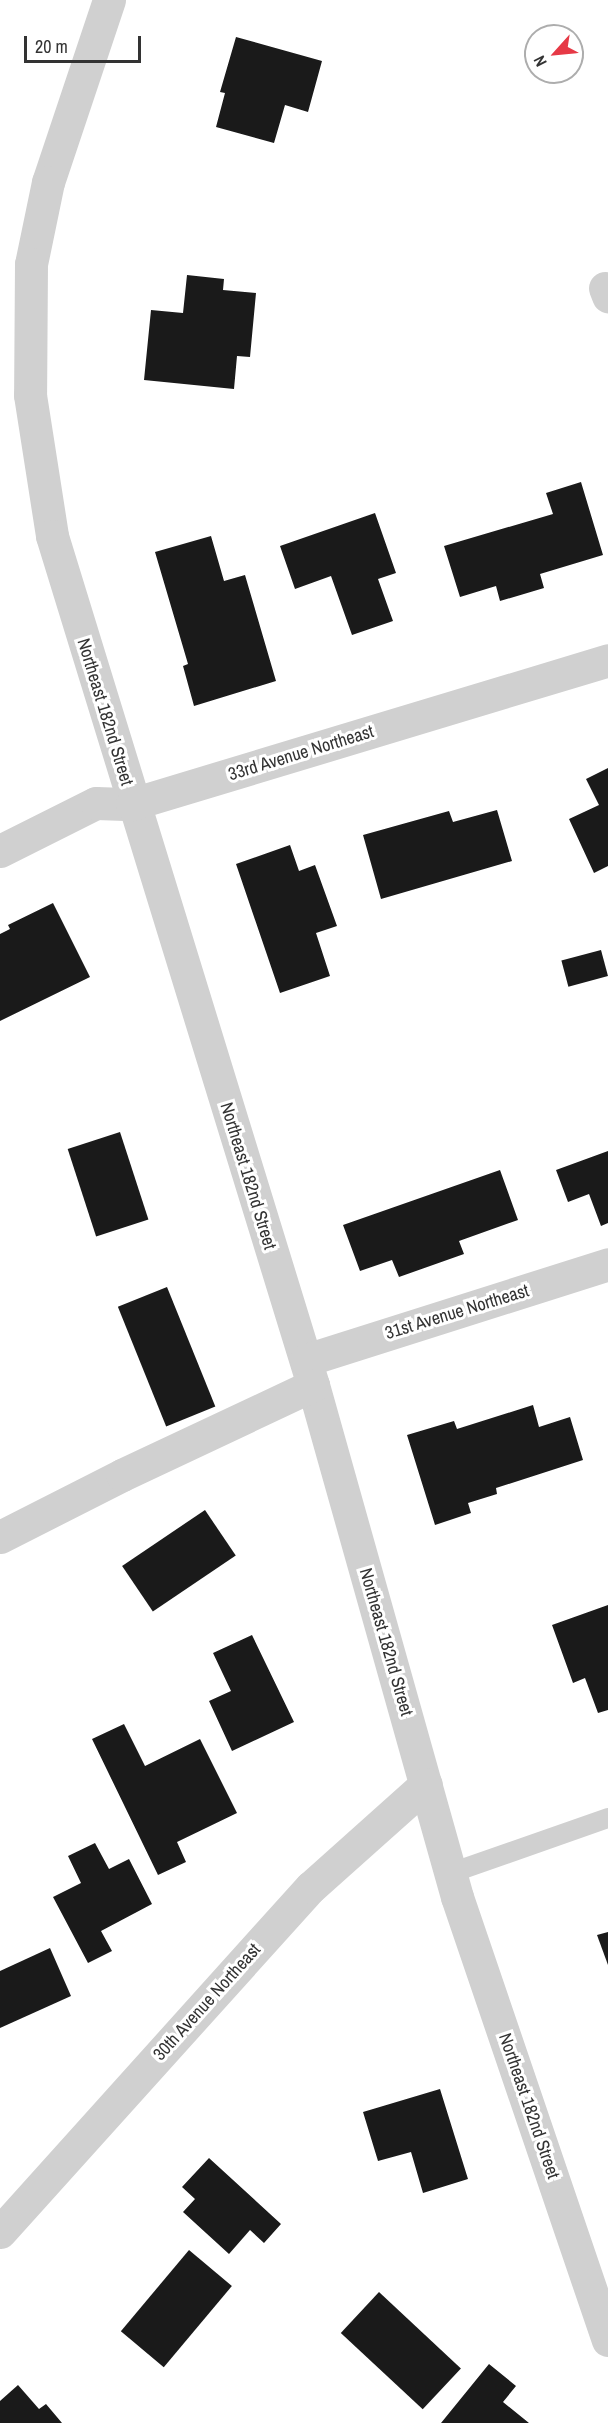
<!DOCTYPE html>
<html>
<head>
<meta charset="utf-8">
<style>
  body { margin:0 }
  #map { position:relative; width:608px; height:2423px; overflow:hidden; background:#fff; font-family:"Archivo Narrow",sans-serif }
  div>[style] { position:absolute }
  .building>* { inset:0; background:#1a1a1a; transform-origin:0 0 }
  .lane>* { height:20px; margin:-10px; padding:0 10px; transform-origin:10px; border-radius:10px; background:#d0d0d0 }
  .street>* { height:33px; margin:-16.5px; padding:0 16.5px; transform-origin:16.5px; border-radius:16.5px; background:#d0d0d0 }
  span { translate:-50% -50%; white-space:nowrap; text-align:center; line-height:1.15; -webkit-text-stroke:6px #fff; paint-order:stroke }
  .street-label { font-size:18px; color:#333 }
  .north { position:absolute; left:524px; top:24px; width:60px; height:60px; box-sizing:border-box; background:#fff; border:2px solid #adadad; border-radius:50%; rotate:243deg; font-size:16px; font-weight:700; line-height:24px; text-align:center; color:#333 }
  .north::after { content:''; display:block; margin:auto; width:21px; height:27px; background:#e63946; clip-path:polygon(50% 0,100% 100%,50% 72%,0 100%) }
  .scale { position:absolute; left:24px; top:36px; width:117px; height:27px; box-sizing:border-box; border:3px solid #333; border-top:0; padding-left:8px; font-size:18px; line-height:21px; white-space:nowrap; color:#333; -webkit-text-stroke:4px #fff; paint-order:stroke }
</style>
</head>
<body>
<div id="map">
  <div class="building">
    <i style="clip-path:polygon(236px 37px,322px 61px,308px 112px,285px 105px,274px 143px,216px 127px,225px 93px,220px 92px)"></i>
    <i style="clip-path:polygon(187px 275px,224px 279px,223px 290px,256px 293px,250px 357px,237px 356px,234px 389px,144px 380px,151px 310px,183px 313px)"></i>
    <i style="clip-path:polygon(581px 482px,603px 555px,540px 574px,544px 588px,500px 601px,496px 586px,460px 597px,444px 546px,553px 514px,546px 493px)"></i>
    <i style="clip-path:polygon(375px 513px,396px 573px,378px 579px,393px 621px,352px 635px,331px 576px,295px 589px,280px 546px)"></i>
    <i style="clip-path:polygon(211px 536px,224px 581px,245px 575px,276px 681px,194px 706px,183px 666px,188px 664px,155px 552px)"></i>
    <i style="clip-path:polygon(608px 768px,608px 866px,594px 873px,569px 819px,599px 805px,586px 779px)"></i>
    <i style="clip-path:polygon(497px 810px,512px 861px,381px 899px,363px 835px,449px 811px,453px 822px)"></i>
    <i style="clip-path:polygon(290px 845px,299px 871px,315px 865px,337px 926px,316px 933px,330px 976px,280px 993px,236px 864px)"></i>
    <i style="clip-path:polygon(53px 903px,90px 977px,0 1021px,0 934px,10px 929px,8px 925px)"></i>
    <i style="left:601px;top:950px;width:27px;height:41px;rotate:75deg"></i>
    <i style="left:120px;top:1132px;width:92px;height:55px;rotate:72deg"></i>
    <i style="clip-path:polygon(608px 1151px,608px 1223px,601px 1226px,589px 1194px,568px 1202px,556px 1170px)"></i>
    <i style="clip-path:polygon(500px 1170px,518px 1220px,459px 1241px,464px 1254px,399px 1277px,392px 1260px,360px 1271px,343px 1225px)"></i>
    <i style="left:167px;top:1287px;width:129px;height:53px;rotate:68deg"></i>
    <i style="clip-path:polygon(533px 1405px,539px 1427px,570px 1417px,583px 1460px,496px 1488px,497px 1494px,468px 1503px,471px 1513px,435px 1525px,407px 1435px,454px 1421px,457px 1429px)"></i>
    <i style="left:205px;top:1510px;width:55px;height:100px;rotate:56deg"></i>
    <i style="clip-path:polygon(608px 1605px,608px 1710px,598px 1713px,585px 1678px,573px 1683px,552px 1625px)"></i>
    <i style="clip-path:polygon(252px 1635px,294px 1722px,232px 1751px,209px 1701px,231px 1691px,213px 1653px)"></i>
    <i style="clip-path:polygon(124px 1724px,145px 1766px,200px 1739px,237px 1813px,177px 1842px,186px 1862px,158px 1875px,92px 1739px)"></i>
    <i style="clip-path:polygon(95px 1843px,109px 1869px,129px 1859px,152px 1904px,101px 1931px,112px 1951px,88px 1963px,53px 1897px,81px 1883px,68px 1856px)"></i>
    <i style="clip-path:polygon(608px 1932px,608px 1965px,597px 1935px)"></i>
    <i style="clip-path:polygon(50px 1948px,71px 1996px,0 2028px,0 1971px)"></i>
    <i style="clip-path:polygon(440px 2089px,468px 2179px,423px 2193px,411px 2152px,378px 2161px,363px 2112px)"></i>
    <i style="clip-path:polygon(209px 2158px,281px 2224px,264px 2243px,250px 2230px,229px 2254px,183px 2212px,195px 2199px,182px 2187px)"></i>
    <i style="left:189px;top:2250px;width:56px;height:106px;rotate:40deg"></i>
    <i style="left:379px;top:2292px;width:112px;height:56px;rotate:43deg"></i>
    <i style="clip-path:polygon(489px 2364px,516px 2386px,503px 2402px,529px 2423px,441px 2423px)"></i>
    <i style="clip-path:polygon(18px 2385px,39px 2409px,46px 2404px,62px 2423px,0 2423px,0 2401px)"></i>
  </div>
  <div class="lane">
    <i style="left:451px;top:1873px;width:166px;rotate:-19.3deg"></i>
  </div>
  <div class="street">
    <i style="left:109px;top:0;width:192px;rotate:108.5deg"></i>
    <i style="left:48px;top:182px;width:84px;rotate:101.7deg"></i>
    <i style="left:31px;top:264px;width:131px;rotate:90.4deg"></i>
    <i style="left:30px;top:395px;width:143px;rotate:81.1deg"></i>
    <i style="left:52px;top:536px;width:888px;rotate:72.91deg"></i>
    <i style="left:313px;top:1385px;width:532px;rotate:74.29deg"></i>
    <i style="left:457px;top:1897px;width:468px;rotate:71.2deg"></i>
    <i style="left:605px;top:288px;width:9px;rotate:69deg"></i>
    <i style="left:0;top:851px;width:107px;rotate:-26.6deg"></i>
    <i style="left:96px;top:803px;width:36px;rotate:2deg"></i>
    <i style="left:132px;top:804px;width:497px;rotate:-16.8deg"></i>
    <i style="left:306px;top:1360px;width:317px;rotate:-17.6deg"></i>
    <i style="left:0;top:1537px;width:137px;rotate:-26.9deg"></i>
    <i style="left:122px;top:1475px;width:211px;rotate:-25.2deg"></i>
    <i style="left:0;top:2232px;width:464px;rotate:-48deg"></i>
    <i style="left:311px;top:1887px;width:154px;rotate:-41.8deg"></i>
  </div>
  <div class="street-label">
    <span style="left:105px;top:712px;rotate:73deg">Northeast 182nd Street</span>
    <span style="left:301px;top:753px;rotate:-17deg">33rd Avenue Northeast</span>
    <span style="left:248px;top:1176px;rotate:73deg">Northeast 182nd Street</span>
    <span style="left:457px;top:1312px;rotate:-17deg">31st Avenue Northeast</span>
    <span style="left:386px;top:1642px;rotate:74deg">Northeast 182nd Street</span>
    <span style="left:207px;top:2002px;rotate:-48deg">30th Avenue Northeast</span>
    <span style="left:529px;top:2106px;rotate:71deg">Northeast 182nd Street</span>
  </div>
  <div class="north">N</div>
  <div class="scale">20 m</div>
</div>
</body>
</html>
